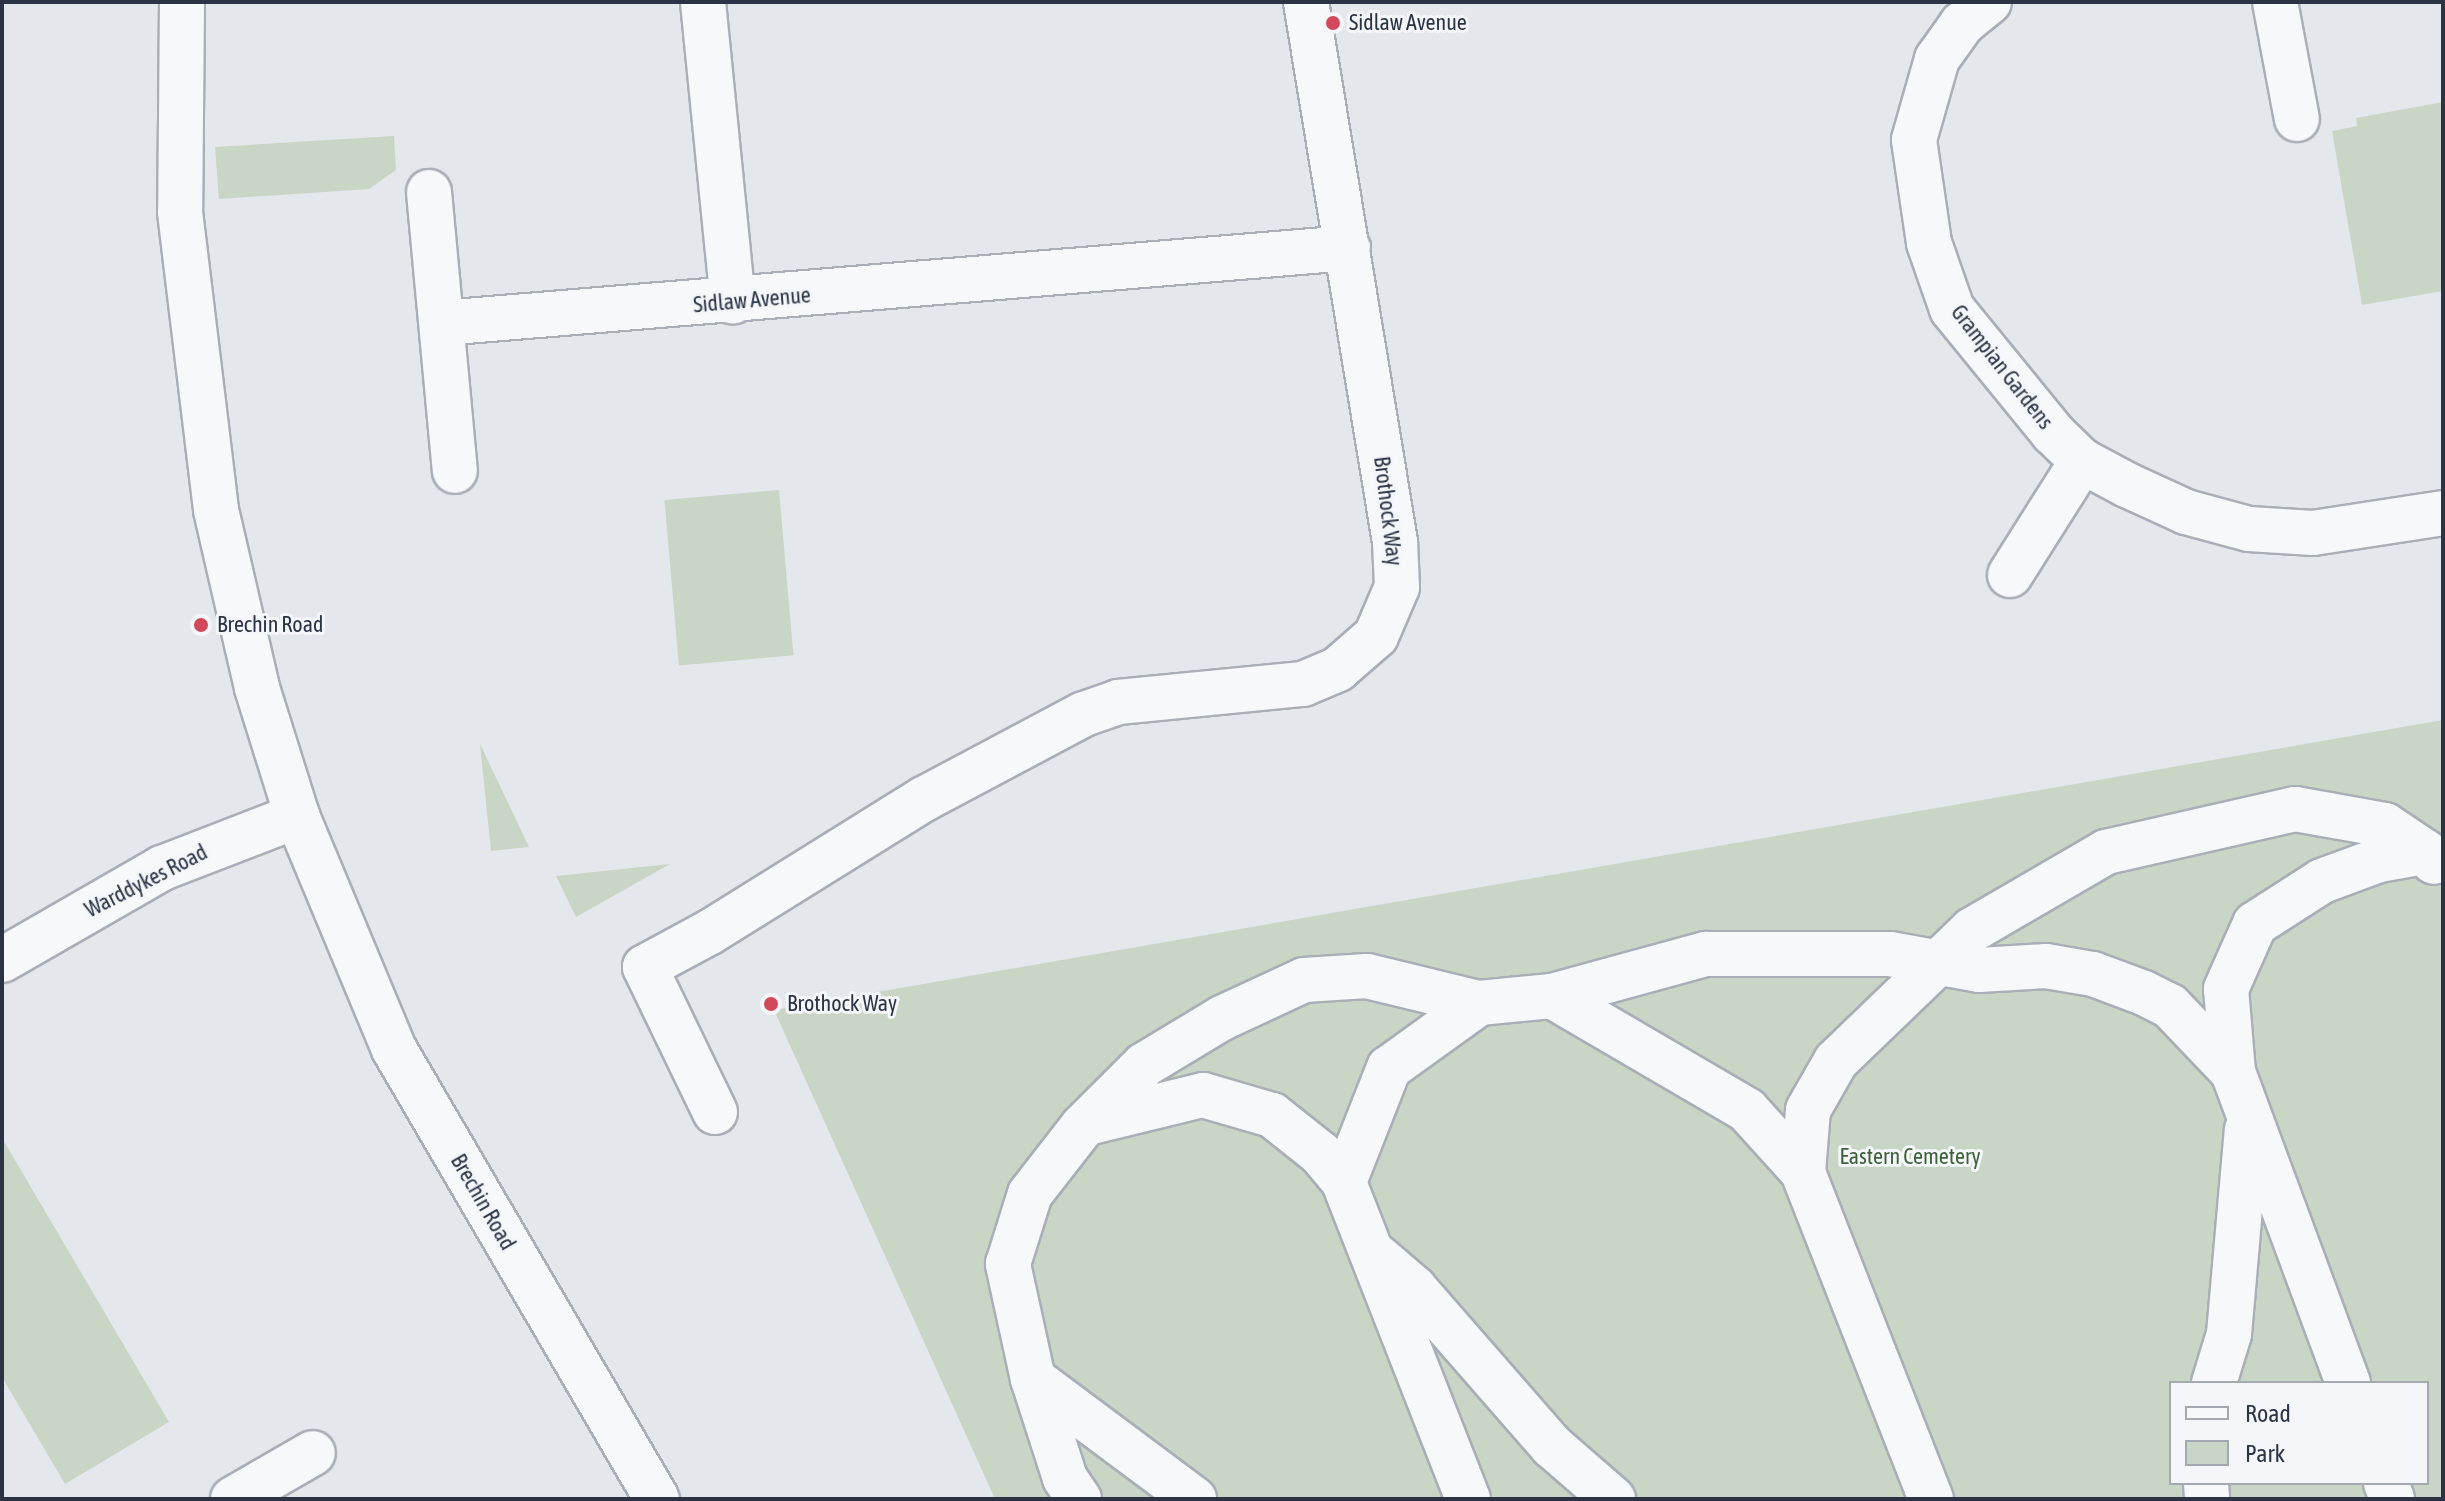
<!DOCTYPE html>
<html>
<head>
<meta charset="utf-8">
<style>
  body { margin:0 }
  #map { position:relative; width:2445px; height:1501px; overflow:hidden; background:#e4e7ec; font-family:"Asap Condensed",sans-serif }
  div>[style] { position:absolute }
  .green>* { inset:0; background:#c9d6c5; transform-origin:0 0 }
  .roads { filter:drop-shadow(2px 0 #a9aeb7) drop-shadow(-2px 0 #a9aeb7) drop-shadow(0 2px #a9aeb7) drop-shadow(0 -2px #a9aeb7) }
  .minor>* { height:44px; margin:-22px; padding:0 22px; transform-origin:22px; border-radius:22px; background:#f7f8fa }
  .dots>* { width:22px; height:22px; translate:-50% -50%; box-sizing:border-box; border:4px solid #f4f6f9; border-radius:50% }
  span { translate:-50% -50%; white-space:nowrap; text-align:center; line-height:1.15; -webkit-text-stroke:6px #f4f6f9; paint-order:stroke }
  .poi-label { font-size:22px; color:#2b3445 }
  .left { translate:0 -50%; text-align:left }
  .street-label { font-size:22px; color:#2b3445 }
  .park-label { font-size:22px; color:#3f6138 }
  .frame { position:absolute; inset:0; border:4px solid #2b3445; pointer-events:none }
  .legend { position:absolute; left:2169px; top:1381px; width:260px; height:104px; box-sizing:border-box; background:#f4f6f9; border:2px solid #a4a8b1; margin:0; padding:10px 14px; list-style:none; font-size:24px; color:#2b3445 }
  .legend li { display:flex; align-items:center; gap:16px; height:40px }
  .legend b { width:40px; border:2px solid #a4a8b1 }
</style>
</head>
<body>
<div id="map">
  <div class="green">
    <i style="clip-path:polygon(2443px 102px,2443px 291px,2362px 305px,2332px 131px,2357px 126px,2356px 118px)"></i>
    <i style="clip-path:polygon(394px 136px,396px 170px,369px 189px,219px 199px,215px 147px)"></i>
    <i style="left:779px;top:490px;width:166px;height:115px;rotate:85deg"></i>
    <i style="clip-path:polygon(evenodd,2443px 720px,2443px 1499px,995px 1499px,774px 1010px,2443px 720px,2171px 1383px,2427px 1383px,2427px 1483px,2171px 1483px,2171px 1383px)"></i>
    <i style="clip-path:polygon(480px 744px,529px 847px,491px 851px)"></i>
    <i style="clip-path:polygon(670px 864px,576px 917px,556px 876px)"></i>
    <i style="clip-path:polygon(2px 1138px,169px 1422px,65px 1484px,2px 1377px)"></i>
  </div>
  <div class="roads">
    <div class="minor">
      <i style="left:182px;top:2px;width:210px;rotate:90.5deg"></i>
      <i style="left:180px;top:212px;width:300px;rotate:83.1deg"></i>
      <i style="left:216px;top:510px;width:183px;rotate:77deg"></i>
      <i style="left:257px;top:688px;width:134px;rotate:72.6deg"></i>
      <i style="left:297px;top:816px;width:252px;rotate:67.4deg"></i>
      <i style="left:394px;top:1049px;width:521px;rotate:59.7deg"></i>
      <i style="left:703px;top:2px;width:301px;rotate:84.3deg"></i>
      <i style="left:1989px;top:2px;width:35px;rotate:141deg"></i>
      <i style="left:1962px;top:24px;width:43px;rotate:125.5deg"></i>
      <i style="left:1937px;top:59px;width:84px;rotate:105.9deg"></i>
      <i style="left:1914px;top:140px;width:104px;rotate:81.7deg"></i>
      <i style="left:1929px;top:243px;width:70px;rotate:70.8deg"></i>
      <i style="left:1952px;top:309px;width:160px;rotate:50.8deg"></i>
      <i style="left:2053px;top:433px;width:40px;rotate:44deg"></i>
      <i style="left:2082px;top:461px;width:51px;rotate:28.1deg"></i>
      <i style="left:2127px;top:485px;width:65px;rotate:24.6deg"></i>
      <i style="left:2186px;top:512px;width:65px;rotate:15.1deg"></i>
      <i style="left:2249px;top:529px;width:64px;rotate:3.6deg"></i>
      <i style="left:2313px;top:533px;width:132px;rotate:-8.7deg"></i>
      <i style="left:2275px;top:2px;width:119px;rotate:79.4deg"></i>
      <i style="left:429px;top:192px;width:280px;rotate:84.7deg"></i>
      <i style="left:442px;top:323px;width:909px;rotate:-4.73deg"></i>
      <i style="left:2010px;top:575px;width:135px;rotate:-57.7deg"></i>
      <i style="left:2px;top:960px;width:185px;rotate:-29.9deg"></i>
      <i style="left:162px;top:868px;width:145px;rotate:-21.1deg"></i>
      <i style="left:1552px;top:996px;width:160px;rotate:-15.3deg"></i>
      <i style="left:1706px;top:954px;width:184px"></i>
      <i style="left:1890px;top:954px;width:90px;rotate:10.2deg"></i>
      <i style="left:1979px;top:970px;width:67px;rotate:-3.4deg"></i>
      <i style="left:2046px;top:966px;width:48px;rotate:9.7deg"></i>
      <i style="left:2093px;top:974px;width:54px;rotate:20.4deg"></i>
      <i style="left:2144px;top:993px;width:29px;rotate:27deg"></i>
      <i style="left:2170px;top:1006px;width:91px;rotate:46.3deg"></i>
      <i style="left:2233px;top:1072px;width:332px;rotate:69.7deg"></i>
      <i style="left:2233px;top:1072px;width:83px;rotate:-94.8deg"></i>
      <i style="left:2226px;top:989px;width:71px;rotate:-66deg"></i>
      <i style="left:2255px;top:924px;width:80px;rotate:-32.7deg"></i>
      <i style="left:2322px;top:881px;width:61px;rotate:-20.2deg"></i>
      <i style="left:2379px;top:860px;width:47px;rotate:-9.9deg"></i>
      <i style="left:2425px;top:852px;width:13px;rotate:48deg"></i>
      <i style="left:715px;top:1112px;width:161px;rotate:-115.8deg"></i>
      <i style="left:645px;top:967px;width:74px;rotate:-28.3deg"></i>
      <i style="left:710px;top:932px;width:252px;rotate:-31.9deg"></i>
      <i style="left:924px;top:799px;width:181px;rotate:-28deg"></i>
      <i style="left:1084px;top:714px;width:36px;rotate:-19deg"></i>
      <i style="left:1118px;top:702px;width:186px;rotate:-5.6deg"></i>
      <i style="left:1303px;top:684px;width:38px;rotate:-23deg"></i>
      <i style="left:1338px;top:669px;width:50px;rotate:-41deg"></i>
      <i style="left:1376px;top:636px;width:53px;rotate:-66.8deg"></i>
      <i style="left:1397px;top:587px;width:45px;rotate:-92.5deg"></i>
      <i style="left:1395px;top:542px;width:547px;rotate:-99.36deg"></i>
      <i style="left:1092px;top:1122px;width:114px;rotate:-13.7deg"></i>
      <i style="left:1203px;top:1095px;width:72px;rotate:16.2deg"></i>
      <i style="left:1272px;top:1115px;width:61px;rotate:38.4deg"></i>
      <i style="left:1320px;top:1153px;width:38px;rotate:50deg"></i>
      <i style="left:1378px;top:1257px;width:48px;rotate:40.7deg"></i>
      <i style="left:1414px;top:1288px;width:210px;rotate:48.9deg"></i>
      <i style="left:1552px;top:1446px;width:81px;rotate:41deg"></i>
      <i style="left:1033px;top:1379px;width:201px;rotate:36.7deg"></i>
      <i style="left:2214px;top:1383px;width:51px;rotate:-73deg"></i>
      <i style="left:2229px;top:1334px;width:205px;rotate:-85deg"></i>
      <i style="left:2206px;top:1483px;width:16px;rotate:86deg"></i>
      <i style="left:2386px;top:1483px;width:17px;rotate:69deg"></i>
      <i style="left:233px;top:1499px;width:92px;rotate:-29.9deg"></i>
      <i style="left:1079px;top:1499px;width:25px;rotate:-124deg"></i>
      <i style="left:1065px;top:1478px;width:104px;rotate:-107.9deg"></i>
      <i style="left:1033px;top:1379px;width:118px;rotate:-102.3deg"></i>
      <i style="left:1008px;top:1264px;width:73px;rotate:-72.6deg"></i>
      <i style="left:1030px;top:1194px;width:86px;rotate:-52.1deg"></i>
      <i style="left:1083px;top:1126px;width:86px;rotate:-45deg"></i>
      <i style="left:1144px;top:1065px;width:91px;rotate:-31.1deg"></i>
      <i style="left:1222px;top:1018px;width:90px;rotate:-24.9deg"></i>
      <i style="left:1304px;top:980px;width:63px;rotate:-3.6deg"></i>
      <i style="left:1367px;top:976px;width:115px;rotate:13.6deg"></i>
      <i style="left:1468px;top:1499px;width:340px;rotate:-111.4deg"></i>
      <i style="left:1344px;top:1182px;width:123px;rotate:-68.5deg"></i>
      <i style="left:1389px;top:1068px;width:111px;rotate:-35.8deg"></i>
      <i style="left:1479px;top:1003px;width:73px;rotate:-5.5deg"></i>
      <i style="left:1552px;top:996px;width:226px;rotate:30.3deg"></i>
      <i style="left:1747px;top:1110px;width:84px;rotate:47.9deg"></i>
      <i style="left:1931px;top:1499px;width:351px;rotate:-111.4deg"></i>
      <i style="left:1803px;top:1172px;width:62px;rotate:-85.4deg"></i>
      <i style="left:1808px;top:1110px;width:56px;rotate:-60.3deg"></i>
      <i style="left:1836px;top:1061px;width:189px;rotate:-43.9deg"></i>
      <i style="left:1972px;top:930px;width:155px;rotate:-30.2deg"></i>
      <i style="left:2106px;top:852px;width:194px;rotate:-12.8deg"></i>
      <i style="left:2295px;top:809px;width:91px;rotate:10.1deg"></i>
      <i style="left:2385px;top:825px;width:48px;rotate:34deg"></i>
    </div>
  </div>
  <div class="dots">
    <i style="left:1333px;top:23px;background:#d1495b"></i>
    <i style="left:201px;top:625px;background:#d1495b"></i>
    <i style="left:771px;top:1004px;background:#d1495b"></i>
  </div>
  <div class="poi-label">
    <span class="left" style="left:1349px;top:23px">Sidlaw Avenue</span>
    <span class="left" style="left:217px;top:625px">Brechin Road</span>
    <span class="left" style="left:787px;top:1004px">Brothock Way</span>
  </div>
  <div class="street-label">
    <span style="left:752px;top:300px;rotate:-5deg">Sidlaw Avenue</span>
    <span style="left:2002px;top:367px;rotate:52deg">Grampian Gardens</span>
    <span style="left:1388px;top:511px;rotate:83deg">Brothock Way</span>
    <span style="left:146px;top:881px;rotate:-27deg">Warddykes Road</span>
    <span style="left:483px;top:1202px;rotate:60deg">Brechin Road</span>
  </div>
  <div class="park-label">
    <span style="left:1910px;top:1157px">Eastern Cemetery</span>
  </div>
  <div class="frame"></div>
  <ul class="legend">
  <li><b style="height:10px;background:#f7f8fa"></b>Road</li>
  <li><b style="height:22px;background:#c9d6c5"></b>Park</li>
  </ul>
</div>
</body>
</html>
